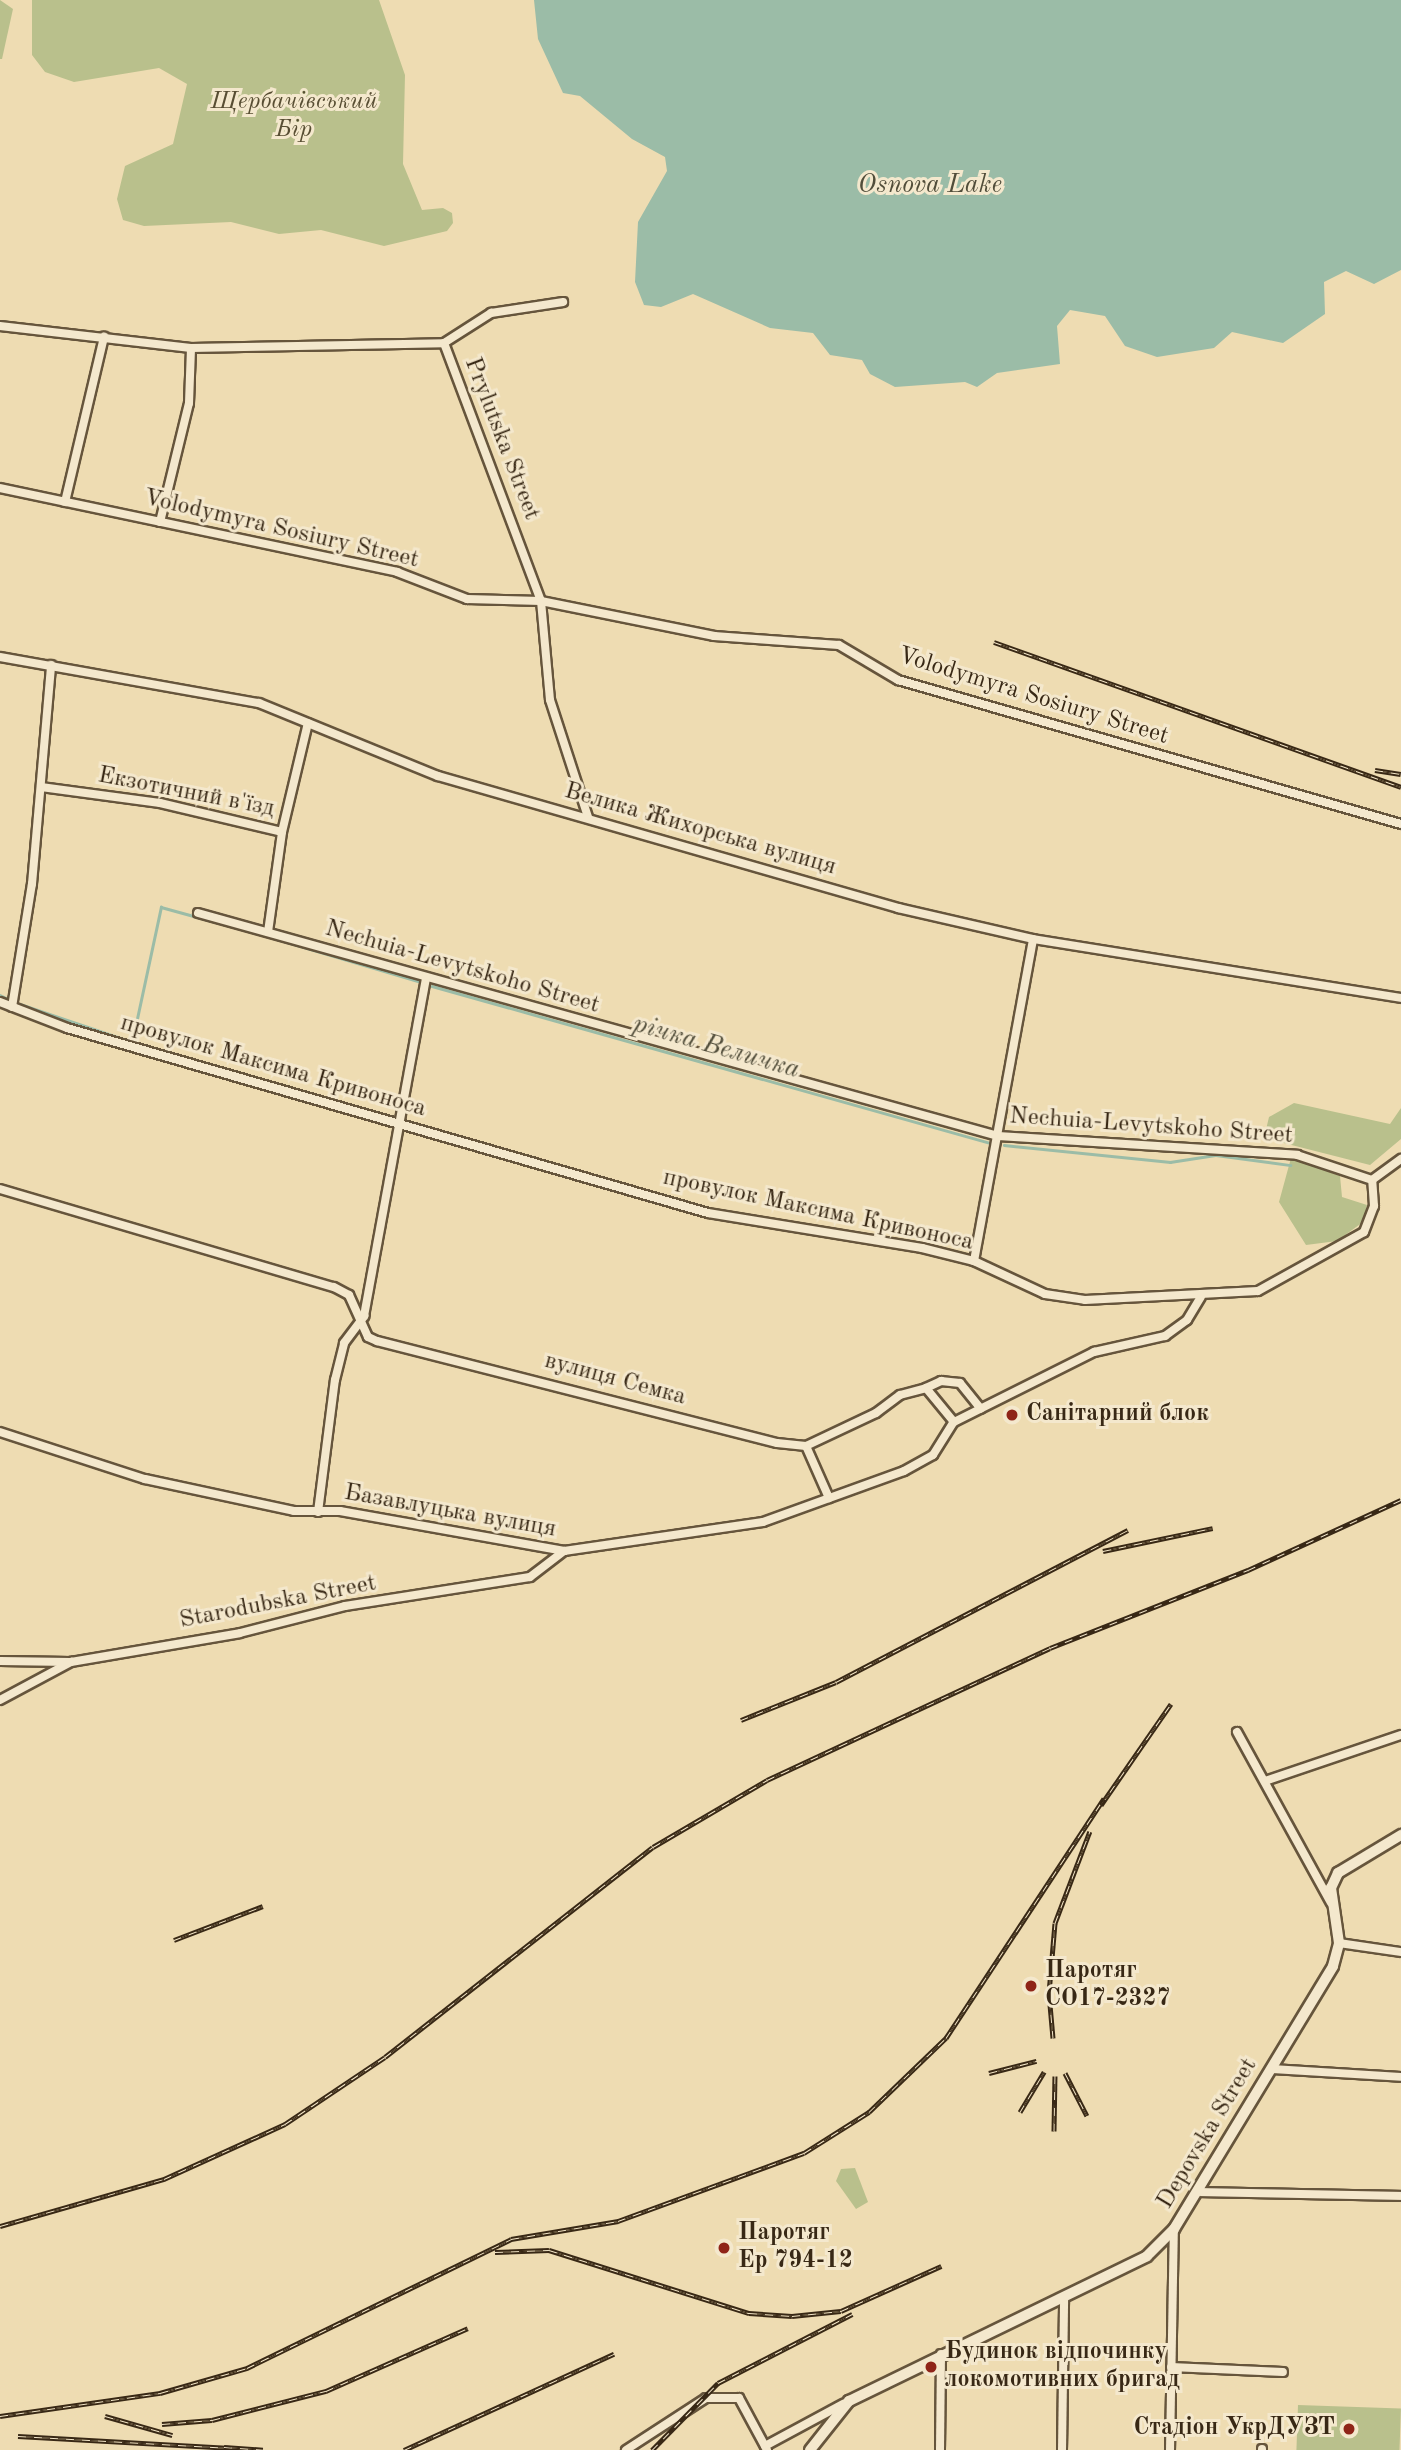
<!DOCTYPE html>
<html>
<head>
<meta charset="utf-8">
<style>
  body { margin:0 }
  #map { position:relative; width:1401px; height:2450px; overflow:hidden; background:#eedcb2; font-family:"Old Standard TT",serif }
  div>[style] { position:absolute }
  .green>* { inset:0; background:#b9c08c; transform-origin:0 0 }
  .water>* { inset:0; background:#9bbca7 }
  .stream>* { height:2.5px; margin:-1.25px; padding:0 1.25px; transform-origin:1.25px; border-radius:1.25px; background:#9bbca7 }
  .roads { filter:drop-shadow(2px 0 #66553c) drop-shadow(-2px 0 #66553c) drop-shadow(0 2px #66553c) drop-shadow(0 -2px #66553c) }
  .street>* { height:8px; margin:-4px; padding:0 4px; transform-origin:4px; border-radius:4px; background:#f4e8cd }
  .secondary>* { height:10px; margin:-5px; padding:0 5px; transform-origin:5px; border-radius:5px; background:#f4e8cd }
  .rail>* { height:5px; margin-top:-2.5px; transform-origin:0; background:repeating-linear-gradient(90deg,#f4e8cd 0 8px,#382815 0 16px); box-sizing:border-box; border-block:2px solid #382815 }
  .dots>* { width:19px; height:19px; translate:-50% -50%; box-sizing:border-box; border:4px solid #f4e8cd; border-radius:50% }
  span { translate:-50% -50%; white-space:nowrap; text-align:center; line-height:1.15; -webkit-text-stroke:6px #f4e8cd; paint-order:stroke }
  .park-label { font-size:24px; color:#584e33; font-style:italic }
  .street-label { font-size:24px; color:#382815 }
  .poi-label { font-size:24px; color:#382815; font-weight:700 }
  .left { translate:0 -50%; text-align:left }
  .right { translate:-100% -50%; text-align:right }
  .water-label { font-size:26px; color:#514d3a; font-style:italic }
</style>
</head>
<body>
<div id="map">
  <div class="green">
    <i style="clip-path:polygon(0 0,13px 9px,2px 59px,0 59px)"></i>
    <i style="clip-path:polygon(32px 0,379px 0,405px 75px,403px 164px,422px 210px,443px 208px,452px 213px,453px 223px,447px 231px,384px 246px,321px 230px,279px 234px,231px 222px,144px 226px,123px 220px,117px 199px,125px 166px,173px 144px,187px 84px,159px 68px,74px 82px,45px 72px,32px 55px)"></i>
    <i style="clip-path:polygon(1294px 1103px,1390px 1124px,1401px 1108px,1401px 1139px,1370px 1165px,1264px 1138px,1269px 1117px)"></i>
    <i style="clip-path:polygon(1291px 1158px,1340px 1176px,1342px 1197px,1367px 1205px,1363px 1222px,1337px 1241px,1306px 1245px,1279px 1202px)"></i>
    <i style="clip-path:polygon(855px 2168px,868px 2202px,856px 2209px,836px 2181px,841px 2169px)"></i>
    <i style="left:1298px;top:2405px;width:103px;height:45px;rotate:2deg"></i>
  </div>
  <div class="water">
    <i style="clip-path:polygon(534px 0,1401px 0,1401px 270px,1374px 284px,1346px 271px,1324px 282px,1325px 314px,1283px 343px,1232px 332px,1214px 348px,1157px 357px,1125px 346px,1105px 316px,1070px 310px,1057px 326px,1060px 364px,997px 373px,977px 387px,965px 382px,895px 387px,870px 374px,862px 360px,830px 355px,813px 333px,770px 328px,693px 294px,661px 307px,644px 305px,635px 282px,638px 222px,667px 171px,665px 157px,632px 139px,580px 96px,563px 93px,538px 39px)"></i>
  </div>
  <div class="stream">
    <i style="left:270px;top:937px;width:154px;rotate:16.6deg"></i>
    <i style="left:432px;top:986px;width:580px;rotate:15.71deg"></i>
    <i style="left:0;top:995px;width:7px;rotate:27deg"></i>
    <i style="left:20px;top:1004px;width:118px;rotate:18.7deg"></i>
    <i style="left:132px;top:1042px;width:138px;rotate:-77.9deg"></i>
    <i style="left:161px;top:907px;width:72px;rotate:15.4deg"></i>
    <i style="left:1004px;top:1145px;width:167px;rotate:5.8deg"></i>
    <i style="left:1170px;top:1162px;width:47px;rotate:-8.7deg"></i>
    <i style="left:1216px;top:1155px;width:75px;rotate:7.7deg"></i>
  </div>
  <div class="roads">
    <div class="street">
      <i style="left:0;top:326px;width:192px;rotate:6.6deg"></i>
      <i style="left:191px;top:348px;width:253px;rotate:-1.1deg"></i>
      <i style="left:444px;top:343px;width:276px;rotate:69.4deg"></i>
      <i style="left:541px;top:601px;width:99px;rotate:84.8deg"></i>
      <i style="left:550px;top:700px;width:123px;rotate:72deg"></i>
      <i style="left:444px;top:343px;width:56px;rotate:-32.6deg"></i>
      <i style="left:491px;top:313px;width:73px;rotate:-8.7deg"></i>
      <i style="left:0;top:488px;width:406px;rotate:11.9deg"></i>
      <i style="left:397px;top:572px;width:75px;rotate:21.1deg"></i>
      <i style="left:467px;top:599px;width:74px;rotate:1.5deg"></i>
      <i style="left:541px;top:601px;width:177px;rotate:11.4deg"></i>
      <i style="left:714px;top:636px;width:125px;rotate:4.1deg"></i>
      <i style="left:839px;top:645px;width:69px;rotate:30.7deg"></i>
      <i style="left:898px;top:680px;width:523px;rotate:15.98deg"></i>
      <i style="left:65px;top:502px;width:170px;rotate:-76.7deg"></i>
      <i style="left:160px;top:522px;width:122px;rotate:-76.3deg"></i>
      <i style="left:189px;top:403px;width:55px;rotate:-87.9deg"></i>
      <i style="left:0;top:657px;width:263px;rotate:10.1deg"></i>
      <i style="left:259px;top:703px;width:193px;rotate:22.2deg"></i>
      <i style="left:438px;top:776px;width:479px;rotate:16deg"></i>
      <i style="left:898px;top:908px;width:139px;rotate:12.9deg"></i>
      <i style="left:1033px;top:939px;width:373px;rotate:9.1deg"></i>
      <i style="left:41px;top:787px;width:120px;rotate:7.7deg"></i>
      <i style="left:160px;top:803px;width:125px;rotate:13.4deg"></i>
      <i style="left:198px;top:913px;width:830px;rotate:15.58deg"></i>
      <i style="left:998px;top:1136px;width:300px;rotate:3.6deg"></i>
      <i style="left:1297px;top:1155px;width:79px;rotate:18.4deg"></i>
      <i style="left:268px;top:932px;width:101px;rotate:-82deg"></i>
      <i style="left:282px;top:832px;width:112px;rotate:-76.6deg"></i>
      <i style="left:0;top:1002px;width:72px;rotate:21.2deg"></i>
      <i style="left:67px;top:1028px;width:667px;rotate:16.1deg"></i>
      <i style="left:708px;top:1213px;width:217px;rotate:9.3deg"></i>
      <i style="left:922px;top:1248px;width:54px;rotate:14deg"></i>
      <i style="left:974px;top:1261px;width:78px;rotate:24.9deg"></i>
      <i style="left:1045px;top:1294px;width:40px;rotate:8.5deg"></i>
      <i style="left:1085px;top:1300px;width:173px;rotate:-3deg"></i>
      <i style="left:1258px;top:1291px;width:121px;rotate:-29.1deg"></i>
      <i style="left:1364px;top:1232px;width:28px;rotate:-69deg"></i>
      <i style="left:1374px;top:1206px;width:26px;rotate:-94deg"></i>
      <i style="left:12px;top:1007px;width:125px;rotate:-80.8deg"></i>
      <i style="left:32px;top:884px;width:220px;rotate:-85deg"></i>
      <i style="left:1372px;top:1180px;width:36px;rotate:-36deg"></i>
      <i style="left:0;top:1189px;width:348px;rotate:16.4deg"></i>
      <i style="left:334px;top:1287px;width:17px;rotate:28deg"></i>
      <i style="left:349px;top:1295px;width:46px;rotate:65.7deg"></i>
      <i style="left:368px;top:1337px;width:10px;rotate:24deg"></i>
      <i style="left:377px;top:1341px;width:413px;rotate:14.3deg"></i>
      <i style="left:777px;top:1443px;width:29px;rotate:6deg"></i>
      <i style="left:806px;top:1446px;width:77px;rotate:-25.2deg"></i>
      <i style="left:876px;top:1413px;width:30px;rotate:-37deg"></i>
      <i style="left:900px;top:1395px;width:27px;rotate:-15deg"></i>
      <i style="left:926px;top:1388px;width:44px;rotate:50.5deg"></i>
      <i style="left:974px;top:1261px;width:327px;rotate:-79.6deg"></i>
      <i style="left:926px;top:1388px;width:17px;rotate:-25deg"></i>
      <i style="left:941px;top:1381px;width:19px;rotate:6deg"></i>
      <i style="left:960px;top:1383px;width:33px;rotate:51deg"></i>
      <i style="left:0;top:1432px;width:152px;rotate:18deg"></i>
      <i style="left:145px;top:1479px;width:152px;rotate:12.1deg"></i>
      <i style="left:294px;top:1511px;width:46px"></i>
      <i style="left:340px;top:1511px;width:228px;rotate:10.1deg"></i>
      <i style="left:564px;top:1551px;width:201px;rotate:-8.3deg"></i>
      <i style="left:763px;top:1522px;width:150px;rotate:-19.9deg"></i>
      <i style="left:904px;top:1471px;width:33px;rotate:-29deg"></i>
      <i style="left:933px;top:1455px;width:39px;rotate:-58deg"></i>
      <i style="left:954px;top:1422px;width:157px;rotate:-26.6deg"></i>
      <i style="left:1094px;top:1352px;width:73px;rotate:-12.7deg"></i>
      <i style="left:1165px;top:1336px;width:27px;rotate:-36deg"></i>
      <i style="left:1187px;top:1320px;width:27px;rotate:-59deg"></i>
      <i style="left:806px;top:1446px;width:57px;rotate:66.1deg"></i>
      <i style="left:318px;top:1512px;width:133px;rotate:-82.7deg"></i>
      <i style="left:335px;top:1380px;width:38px;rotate:-76deg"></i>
      <i style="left:344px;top:1343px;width:34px;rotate:-53deg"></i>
      <i style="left:364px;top:1316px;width:344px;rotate:-79.6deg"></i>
      <i style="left:0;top:1661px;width:70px;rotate:0.8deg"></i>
      <i style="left:0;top:1700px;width:81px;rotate:-28.2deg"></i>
      <i style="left:71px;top:1662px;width:171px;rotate:-9.7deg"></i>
      <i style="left:240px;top:1633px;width:108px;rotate:-14.4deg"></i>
      <i style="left:345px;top:1606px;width:187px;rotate:-8.9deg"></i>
      <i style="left:530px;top:1577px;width:43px;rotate:-37.4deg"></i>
      <i style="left:1237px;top:1732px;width:195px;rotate:61.2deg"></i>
      <i style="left:1265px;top:1781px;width:144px;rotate:-18.7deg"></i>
      <i style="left:1339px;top:1943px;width:63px;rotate:8.3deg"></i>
      <i style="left:1272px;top:2069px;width:129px;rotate:3.5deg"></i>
      <i style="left:1201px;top:2192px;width:200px;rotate:1.1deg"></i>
      <i style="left:1171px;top:2367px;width:112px;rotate:2.6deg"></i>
      <i style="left:765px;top:2446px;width:89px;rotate:-28.3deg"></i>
      <i style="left:626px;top:2450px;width:95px;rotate:-33deg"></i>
      <i style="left:706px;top:2398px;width:33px"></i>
      <i style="left:739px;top:2398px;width:59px;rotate:61.7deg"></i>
      <i style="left:940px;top:2450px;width:96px;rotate:-89.4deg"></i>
      <i style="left:1062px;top:2450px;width:152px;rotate:-89.2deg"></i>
      <i style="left:1170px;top:2450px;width:221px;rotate:-89deg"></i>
      <i style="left:1262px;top:2450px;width:1px;rotate:-90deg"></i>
    </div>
    <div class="secondary">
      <i style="left:810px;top:2450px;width:63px;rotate:-51.5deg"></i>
      <i style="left:849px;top:2401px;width:331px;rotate:-25.9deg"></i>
      <i style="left:1147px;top:2256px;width:38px;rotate:-45deg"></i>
      <i style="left:1174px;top:2229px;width:307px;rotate:-58.8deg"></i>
      <i style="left:1333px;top:1966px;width:24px;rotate:-75deg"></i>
      <i style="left:1339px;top:1943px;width:56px;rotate:-98.3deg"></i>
      <i style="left:1331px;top:1888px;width:17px;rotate:-65deg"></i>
      <i style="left:1338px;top:1873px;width:74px;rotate:-31.1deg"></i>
    </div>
  </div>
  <div class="rail">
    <i style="left:994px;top:642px;width:432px;rotate:19.6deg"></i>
    <i style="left:1375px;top:770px;width:26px;rotate:9deg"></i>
    <i style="left:1103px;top:1551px;width:112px;rotate:-11.8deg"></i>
    <i style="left:741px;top:1720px;width:102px;rotate:-21.8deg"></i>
    <i style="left:836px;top:1682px;width:329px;rotate:-27.5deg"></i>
    <i style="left:1101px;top:1805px;width:123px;rotate:-55.3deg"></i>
    <i style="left:174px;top:1940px;width:95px;rotate:-20.9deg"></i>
    <i style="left:1053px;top:2038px;width:45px;rotate:-95.1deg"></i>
    <i style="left:1049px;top:1993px;width:70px;rotate:-85.1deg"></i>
    <i style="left:1055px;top:1923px;width:98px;rotate:-69.2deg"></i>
    <i style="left:989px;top:2073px;width:49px;rotate:-14.3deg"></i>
    <i style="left:1065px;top:2073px;width:48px;rotate:62.9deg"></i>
    <i style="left:1020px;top:2112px;width:47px;rotate:-59deg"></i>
    <i style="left:1054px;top:2131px;width:55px;rotate:-89deg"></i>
    <i style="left:0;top:2226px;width:171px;rotate:-16deg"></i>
    <i style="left:164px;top:2179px;width:133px;rotate:-24.4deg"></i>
    <i style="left:285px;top:2124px;width:120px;rotate:-33.8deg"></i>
    <i style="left:385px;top:2057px;width:340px;rotate:-38.1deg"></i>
    <i style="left:653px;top:1847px;width:132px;rotate:-30.4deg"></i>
    <i style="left:767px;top:1780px;width:312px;rotate:-25deg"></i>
    <i style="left:1050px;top:1648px;width:213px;rotate:-21.5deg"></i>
    <i style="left:1248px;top:1570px;width:168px;rotate:-24.6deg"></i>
    <i style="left:495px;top:2252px;width:54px;rotate:-2.1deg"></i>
    <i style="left:549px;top:2250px;width:210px;rotate:17.5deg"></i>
    <i style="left:749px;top:2313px;width:43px;rotate:4deg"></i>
    <i style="left:792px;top:2316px;width:49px;rotate:-5.8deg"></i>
    <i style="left:841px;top:2311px;width:110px;rotate:-24.2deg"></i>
    <i style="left:0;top:2416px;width:162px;rotate:-8.2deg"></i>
    <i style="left:160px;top:2393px;width:91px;rotate:-16deg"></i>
    <i style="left:247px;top:2368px;width:294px;rotate:-26deg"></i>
    <i style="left:511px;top:2239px;width:109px;rotate:-9.5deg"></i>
    <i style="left:618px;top:2221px;width:198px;rotate:-20.1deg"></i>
    <i style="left:804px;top:2153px;width:77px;rotate:-32.2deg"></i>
    <i style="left:869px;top:2112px;width:107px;rotate:-43.9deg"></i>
    <i style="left:946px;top:2038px;width:287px;rotate:-56.6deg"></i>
    <i style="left:105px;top:2416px;width:70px;rotate:15.8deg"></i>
    <i style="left:162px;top:2424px;width:50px;rotate:-4.6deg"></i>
    <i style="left:212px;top:2420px;width:118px;rotate:-14.3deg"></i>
    <i style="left:326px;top:2391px;width:155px;rotate:-23.9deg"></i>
    <i style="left:18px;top:2436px;width:213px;rotate:3.2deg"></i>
    <i style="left:224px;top:2447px;width:39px;rotate:4deg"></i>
    <i style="left:404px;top:2450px;width:231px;rotate:-24.6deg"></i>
    <i style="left:652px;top:2450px;width:94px;rotate:-45.4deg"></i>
    <i style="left:718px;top:2383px;width:151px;rotate:-27.2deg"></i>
  </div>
  <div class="dots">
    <i style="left:1012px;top:1415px;background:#8f2418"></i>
    <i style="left:1031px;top:1986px;background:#8f2418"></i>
    <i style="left:724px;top:2248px;background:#8f2418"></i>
    <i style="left:931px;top:2367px;background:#8f2418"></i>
    <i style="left:1349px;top:2429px;background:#8f2418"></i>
  </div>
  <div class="park-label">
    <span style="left:294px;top:117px">Щербачівський<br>Бір</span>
  </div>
  <div class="street-label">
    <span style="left:501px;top:439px;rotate:69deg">Prylutska Street</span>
    <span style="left:281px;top:530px;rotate:13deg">Volodymyra Sosiury Street</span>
    <span style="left:1033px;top:697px;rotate:17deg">Volodymyra Sosiury Street</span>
    <span style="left:186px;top:793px;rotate:11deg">Екзотичний в'їзд</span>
    <span style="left:700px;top:830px;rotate:16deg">Велика Жихорська вулиця</span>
    <span style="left:462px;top:968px;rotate:16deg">Nechuia-Levytskoho Street</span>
    <span style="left:273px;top:1067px;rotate:16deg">провулок Максима Кривоноса</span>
    <span style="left:1151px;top:1127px;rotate:4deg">Nechuia-Levytskoho Street</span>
    <span style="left:818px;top:1211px;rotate:12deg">провулок Максима Кривоноса</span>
    <span style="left:615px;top:1380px;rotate:15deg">вулиця Семка</span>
    <span style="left:450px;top:1512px;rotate:10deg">Базавлуцька вулиця</span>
    <span style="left:278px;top:1603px;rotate:-11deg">Starodubska Street</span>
    <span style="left:1208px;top:2134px;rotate:-59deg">Depovska Street</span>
  </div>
  <div class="poi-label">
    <span class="left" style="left:1026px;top:1415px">Санітарний блок</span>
    <span class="left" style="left:1045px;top:1986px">Паротяг<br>СО17-2327</span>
    <span class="left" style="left:738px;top:2248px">Паротяг<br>Ер 794-12</span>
    <span class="left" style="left:945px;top:2367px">Будинок відпочинку<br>локомотивних бригад</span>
    <span class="right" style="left:1335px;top:2429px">Стадіон УкрДУЗТ</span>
  </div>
  <div class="water-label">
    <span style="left:930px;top:186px">Osnova Lake</span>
    <span style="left:716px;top:1048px;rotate:16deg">річка Величка</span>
  </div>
</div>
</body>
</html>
